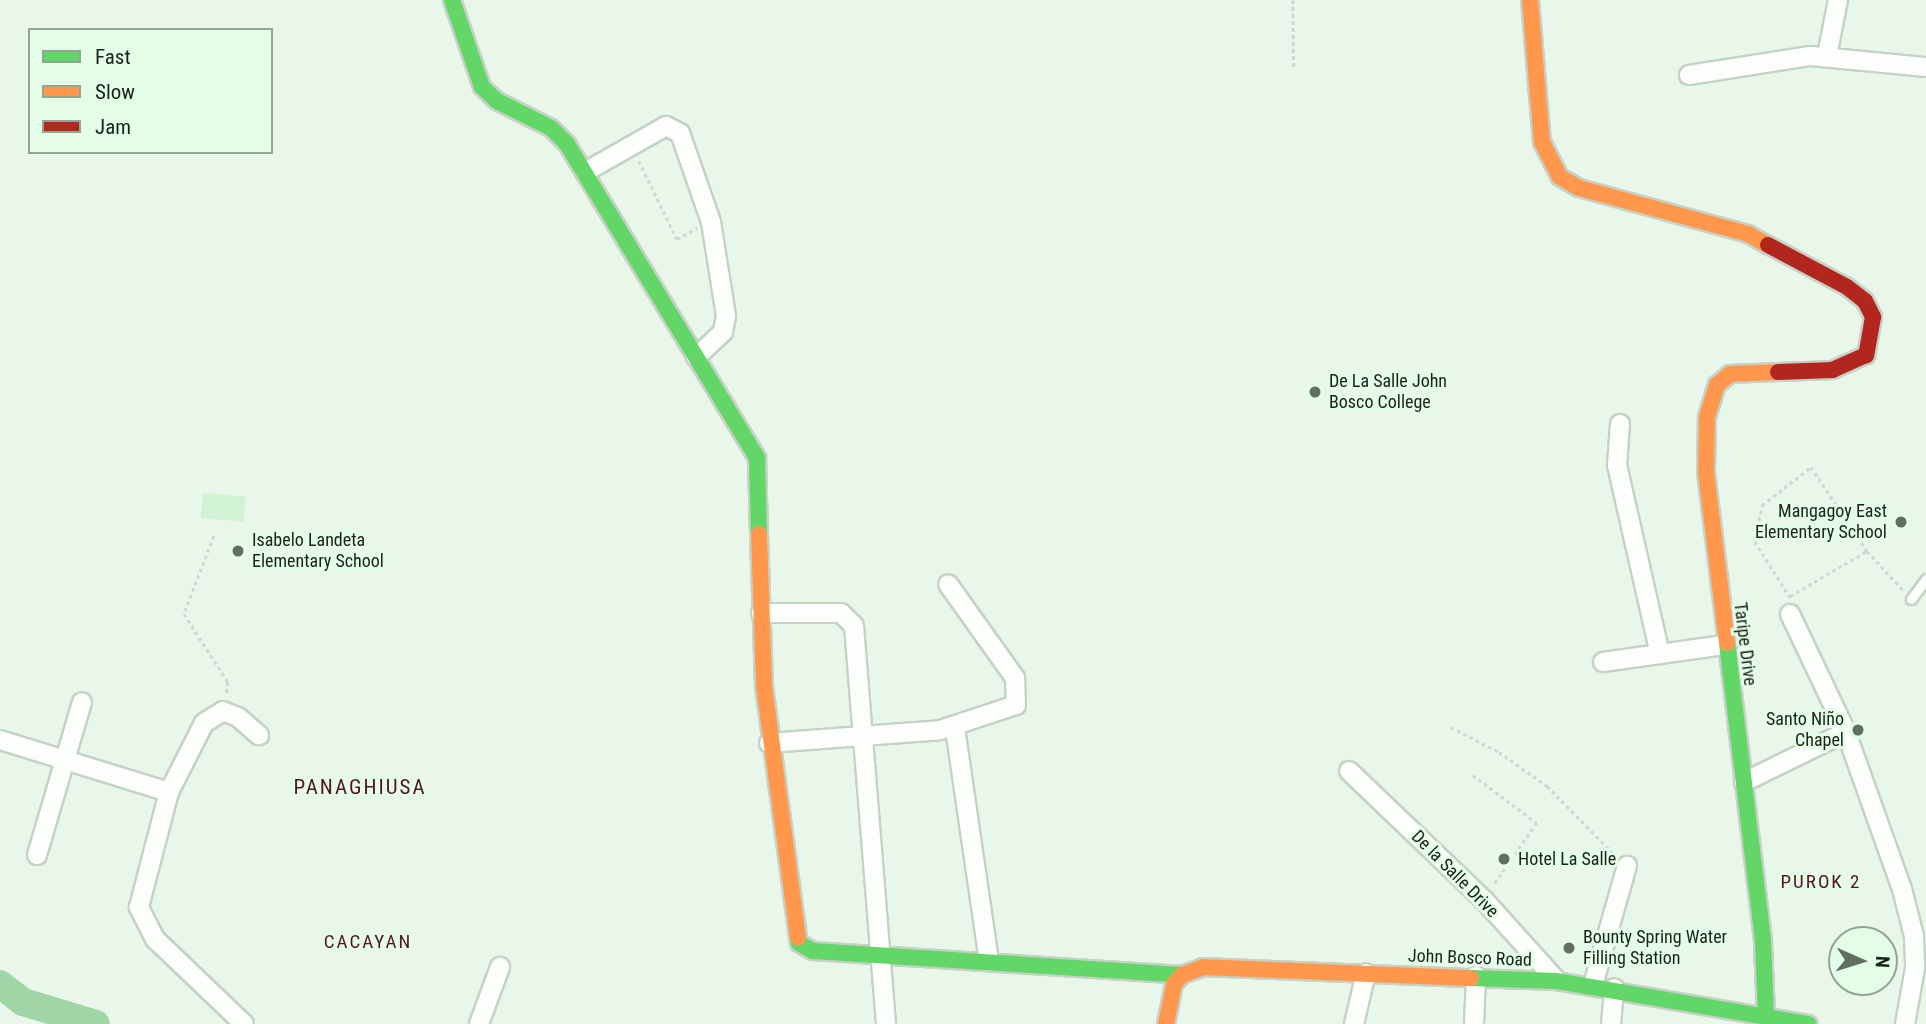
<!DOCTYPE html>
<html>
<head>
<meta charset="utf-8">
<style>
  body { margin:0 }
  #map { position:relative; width:1926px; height:1024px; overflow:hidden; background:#e9f7ea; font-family:"Roboto Condensed",sans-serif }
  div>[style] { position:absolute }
  .green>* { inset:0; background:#d1f2d5; transform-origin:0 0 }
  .river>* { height:28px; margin:-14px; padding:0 14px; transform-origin:14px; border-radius:14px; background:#a0d5a8 }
  .path>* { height:2.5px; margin-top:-1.25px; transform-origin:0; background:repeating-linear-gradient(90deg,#d1d6d2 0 3.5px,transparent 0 7px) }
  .roads { filter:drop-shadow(2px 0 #c7d2c7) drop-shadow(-2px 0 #c7d2c7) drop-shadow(0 2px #c7d2c7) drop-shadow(0 -2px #c7d2c7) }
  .lane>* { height:9px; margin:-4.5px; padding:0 4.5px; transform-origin:4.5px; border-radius:4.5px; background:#fcfefc }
  .street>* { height:18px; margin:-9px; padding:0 9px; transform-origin:9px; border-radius:9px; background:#fcfefc }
  .fast>* { height:16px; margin:-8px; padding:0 8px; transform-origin:8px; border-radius:8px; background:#63d668 }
  .slow>* { height:16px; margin:-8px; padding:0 8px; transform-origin:8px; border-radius:8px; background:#ff974d }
  .jam>* { height:16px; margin:-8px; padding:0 8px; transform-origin:8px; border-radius:8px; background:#b3261e }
  .dots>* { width:19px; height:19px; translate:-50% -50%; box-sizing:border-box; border:4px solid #e3fde6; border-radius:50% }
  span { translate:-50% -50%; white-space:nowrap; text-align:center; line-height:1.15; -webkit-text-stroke:6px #e3fde6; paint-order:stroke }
  .poi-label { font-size:18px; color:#19221a }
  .left { translate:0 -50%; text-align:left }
  .right { translate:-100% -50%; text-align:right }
  .street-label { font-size:18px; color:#19221a }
  .neighbourhood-label { font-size:19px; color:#561224; letter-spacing:2px }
  .quarter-label { font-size:21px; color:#561224; letter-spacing:2px }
  .legend { position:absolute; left:28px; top:28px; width:245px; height:126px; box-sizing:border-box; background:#e3fde6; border:2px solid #92a594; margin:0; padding:9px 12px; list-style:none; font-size:21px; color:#19221a }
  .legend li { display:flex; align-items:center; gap:14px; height:35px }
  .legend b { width:35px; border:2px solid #92a594 }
  .north { position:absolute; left:1828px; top:926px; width:70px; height:70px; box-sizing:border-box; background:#e3fde6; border:2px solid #92a594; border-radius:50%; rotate:93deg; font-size:19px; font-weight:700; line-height:28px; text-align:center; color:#19221a }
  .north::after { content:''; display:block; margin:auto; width:24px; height:32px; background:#626d63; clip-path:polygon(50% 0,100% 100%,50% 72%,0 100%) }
</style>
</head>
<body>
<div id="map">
  <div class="green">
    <i style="left:203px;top:493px;width:43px;height:25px;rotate:5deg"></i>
  </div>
  <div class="river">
    <i style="left:0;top:984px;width:29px;rotate:38deg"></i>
    <i style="left:23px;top:1002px;width:76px;rotate:16.8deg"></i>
  </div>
  <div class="path">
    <i style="left:1293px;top:0;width:68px;rotate:89.2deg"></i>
    <i style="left:639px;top:161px;width:87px;rotate:64deg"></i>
    <i style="left:677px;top:239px;width:23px;rotate:-29deg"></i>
    <i style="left:214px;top:536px;width:84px;rotate:111deg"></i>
    <i style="left:184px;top:614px;width:81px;rotate:57.1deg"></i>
    <i style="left:228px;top:682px;width:14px;rotate:98deg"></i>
    <i style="left:1790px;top:596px;width:89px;rotate:-30.3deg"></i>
    <i style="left:1790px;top:598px;width:67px;rotate:-122.3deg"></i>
    <i style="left:1754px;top:541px;width:37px;rotate:-77deg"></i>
    <i style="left:1762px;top:505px;width:62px;rotate:-37.8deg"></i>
    <i style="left:1811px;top:467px;width:101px;rotate:56.3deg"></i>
    <i style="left:1867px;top:551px;width:54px;rotate:47.2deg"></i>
    <i style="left:1451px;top:727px;width:54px;rotate:27.5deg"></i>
    <i style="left:1499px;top:752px;width:59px;rotate:35.3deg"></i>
    <i style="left:1547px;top:786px;width:97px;rotate:45.4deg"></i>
    <i style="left:1473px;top:775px;width:80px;rotate:36.9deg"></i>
    <i style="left:1537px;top:823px;width:77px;rotate:124.9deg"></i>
  </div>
  <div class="roads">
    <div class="lane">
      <i style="left:1911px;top:599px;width:25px;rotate:-53deg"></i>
    </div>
    <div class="street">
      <i style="left:1827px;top:56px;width:57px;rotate:-78.9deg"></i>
      <i style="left:1689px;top:75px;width:123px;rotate:-8.9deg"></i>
      <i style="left:1811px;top:56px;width:116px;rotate:5.5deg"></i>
      <i style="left:585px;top:172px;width:93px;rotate:-29.6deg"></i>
      <i style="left:666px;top:126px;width:16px;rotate:27deg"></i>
      <i style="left:680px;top:133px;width:94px;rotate:70.8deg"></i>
      <i style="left:711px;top:222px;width:95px;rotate:80.9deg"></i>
      <i style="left:726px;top:316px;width:16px;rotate:101deg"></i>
      <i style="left:723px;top:332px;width:37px;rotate:137deg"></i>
      <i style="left:1620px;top:424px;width:41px;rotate:94.2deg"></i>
      <i style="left:1617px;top:465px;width:194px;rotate:77.2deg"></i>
      <i style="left:761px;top:613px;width:80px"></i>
      <i style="left:841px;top:613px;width:18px;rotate:45deg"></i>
      <i style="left:854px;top:626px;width:399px;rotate:85.4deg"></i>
      <i style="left:1790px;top:614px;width:131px;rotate:64.6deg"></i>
      <i style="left:1846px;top:732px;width:167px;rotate:70.4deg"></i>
      <i style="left:1902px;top:889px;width:49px;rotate:75.7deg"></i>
      <i style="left:1914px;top:936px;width:32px;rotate:88deg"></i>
      <i style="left:1915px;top:968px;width:57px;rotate:100.1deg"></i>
      <i style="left:1603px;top:662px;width:122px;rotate:-8deg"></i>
      <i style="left:955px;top:728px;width:236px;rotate:81.7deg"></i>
      <i style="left:0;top:740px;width:177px;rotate:17.1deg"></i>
      <i style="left:769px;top:743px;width:171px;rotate:-4.3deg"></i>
      <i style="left:940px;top:730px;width:80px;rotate:-18.2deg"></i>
      <i style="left:1016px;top:705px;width:27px;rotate:-92deg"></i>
      <i style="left:1015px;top:678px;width:115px;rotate:-125.5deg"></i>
      <i style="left:1349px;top:771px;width:187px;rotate:43.7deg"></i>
      <i style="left:1484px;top:900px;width:108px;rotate:48deg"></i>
      <i style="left:1744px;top:782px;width:114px;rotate:-26.1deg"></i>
      <i style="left:37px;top:855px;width:159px;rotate:-73.6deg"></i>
      <i style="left:1593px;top:985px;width:124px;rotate:-74.1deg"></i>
      <i style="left:244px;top:1024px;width:123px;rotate:-136.3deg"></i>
      <i style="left:155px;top:939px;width:36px;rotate:-117deg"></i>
      <i style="left:139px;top:907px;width:119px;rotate:-75.4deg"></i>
      <i style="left:169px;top:792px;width:77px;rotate:-63.1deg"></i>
      <i style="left:204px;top:723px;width:22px;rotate:-32deg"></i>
      <i style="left:223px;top:711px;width:16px;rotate:22deg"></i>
      <i style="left:238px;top:717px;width:28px;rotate:41deg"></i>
      <i style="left:479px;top:1024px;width:61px;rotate:-69.8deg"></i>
      <i style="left:1354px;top:1024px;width:52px;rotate:-76.8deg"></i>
      <i style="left:1474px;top:1024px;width:48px;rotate:-87.6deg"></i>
      <i style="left:1611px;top:1024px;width:36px;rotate:-85deg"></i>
    </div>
    <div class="fast">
      <i style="left:452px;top:0;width:92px;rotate:71deg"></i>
      <i style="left:482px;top:87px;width:21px;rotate:43deg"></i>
      <i style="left:497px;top:101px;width:60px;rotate:26.6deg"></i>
      <i style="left:551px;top:128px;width:23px;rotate:45deg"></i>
      <i style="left:567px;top:144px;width:367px;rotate:58.8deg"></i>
      <i style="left:757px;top:458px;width:76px;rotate:88.5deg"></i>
      <i style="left:1727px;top:643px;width:301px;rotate:83.1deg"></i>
      <i style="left:1763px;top:942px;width:74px;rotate:87.7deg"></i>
      <i style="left:798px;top:938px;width:5px;rotate:79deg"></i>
      <i style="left:799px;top:943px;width:16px;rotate:30deg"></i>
      <i style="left:813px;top:951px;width:370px;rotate:3.7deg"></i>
      <i style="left:1471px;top:978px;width:85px;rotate:2deg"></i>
      <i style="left:1556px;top:981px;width:256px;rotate:9.7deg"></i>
    </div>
    <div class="slow">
      <i style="left:1530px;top:0;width:143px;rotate:85.2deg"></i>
      <i style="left:1542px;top:142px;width:39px;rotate:63deg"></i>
      <i style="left:1560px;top:177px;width:22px;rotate:30deg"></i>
      <i style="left:1579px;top:188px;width:175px;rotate:15.2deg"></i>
      <i style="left:1748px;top:234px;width:23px;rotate:29deg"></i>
      <i style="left:759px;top:534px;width:152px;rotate:88.1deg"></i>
      <i style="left:764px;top:686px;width:254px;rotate:82.3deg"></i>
      <i style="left:1727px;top:643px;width:172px;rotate:-97deg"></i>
      <i style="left:1706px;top:472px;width:55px;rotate:-89deg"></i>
      <i style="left:1707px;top:417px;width:34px;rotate:-73deg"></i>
      <i style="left:1717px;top:385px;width:17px;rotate:-40deg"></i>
      <i style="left:1730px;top:374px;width:48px;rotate:-2.4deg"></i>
      <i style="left:1166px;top:1024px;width:41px;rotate:-78.7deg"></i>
      <i style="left:1174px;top:984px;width:12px;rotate:-48deg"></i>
      <i style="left:1182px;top:975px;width:23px;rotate:-20deg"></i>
      <i style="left:1204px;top:967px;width:267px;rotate:2.4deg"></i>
    </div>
    <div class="jam">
      <i style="left:1768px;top:245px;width:89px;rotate:28deg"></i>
      <i style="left:1847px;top:287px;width:23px;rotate:38deg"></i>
      <i style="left:1865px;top:301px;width:18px;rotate:63deg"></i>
      <i style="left:1873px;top:317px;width:39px;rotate:100deg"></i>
      <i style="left:1866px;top:355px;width:36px;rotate:156deg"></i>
      <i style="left:1833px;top:370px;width:55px;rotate:177.9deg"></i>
    </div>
  </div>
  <div class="dots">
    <i style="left:1315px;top:392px;background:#626d63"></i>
    <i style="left:1901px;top:522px;background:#626d63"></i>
    <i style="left:238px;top:551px;background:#626d63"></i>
    <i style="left:1858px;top:730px;background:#626d63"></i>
    <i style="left:1504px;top:859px;background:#626d63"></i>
    <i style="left:1569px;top:948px;background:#626d63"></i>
  </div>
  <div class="poi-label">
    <span class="left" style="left:1329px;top:392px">De La Salle John<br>Bosco College</span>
    <span class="right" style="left:1887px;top:522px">Mangagoy East<br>Elementary School</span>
    <span class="left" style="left:252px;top:551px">Isabelo Landeta<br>Elementary School</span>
    <span class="right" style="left:1844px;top:730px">Santo Niño<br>Chapel</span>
    <span class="left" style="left:1518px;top:859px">Hotel La Salle</span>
    <span class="left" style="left:1583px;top:948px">Bounty Spring Water<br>Filling Station</span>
  </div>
  <div class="street-label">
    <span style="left:1745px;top:644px;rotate:83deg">Taripe Drive</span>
    <span style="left:1455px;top:874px;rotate:45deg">De la Salle Drive</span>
    <span style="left:1470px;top:958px;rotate:2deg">John Bosco Road</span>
  </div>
  <div class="neighbourhood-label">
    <span style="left:1821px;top:882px">PUROK 2</span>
    <span style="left:368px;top:942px">CACAYAN</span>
  </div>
  <div class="quarter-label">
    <span style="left:360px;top:787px">PANAGHIUSA</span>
  </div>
  <ul class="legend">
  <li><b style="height:9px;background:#63d668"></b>Fast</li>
  <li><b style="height:9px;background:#ff974d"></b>Slow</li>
  <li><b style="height:9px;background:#b3261e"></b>Jam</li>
  </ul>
  <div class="north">N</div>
</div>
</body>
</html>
